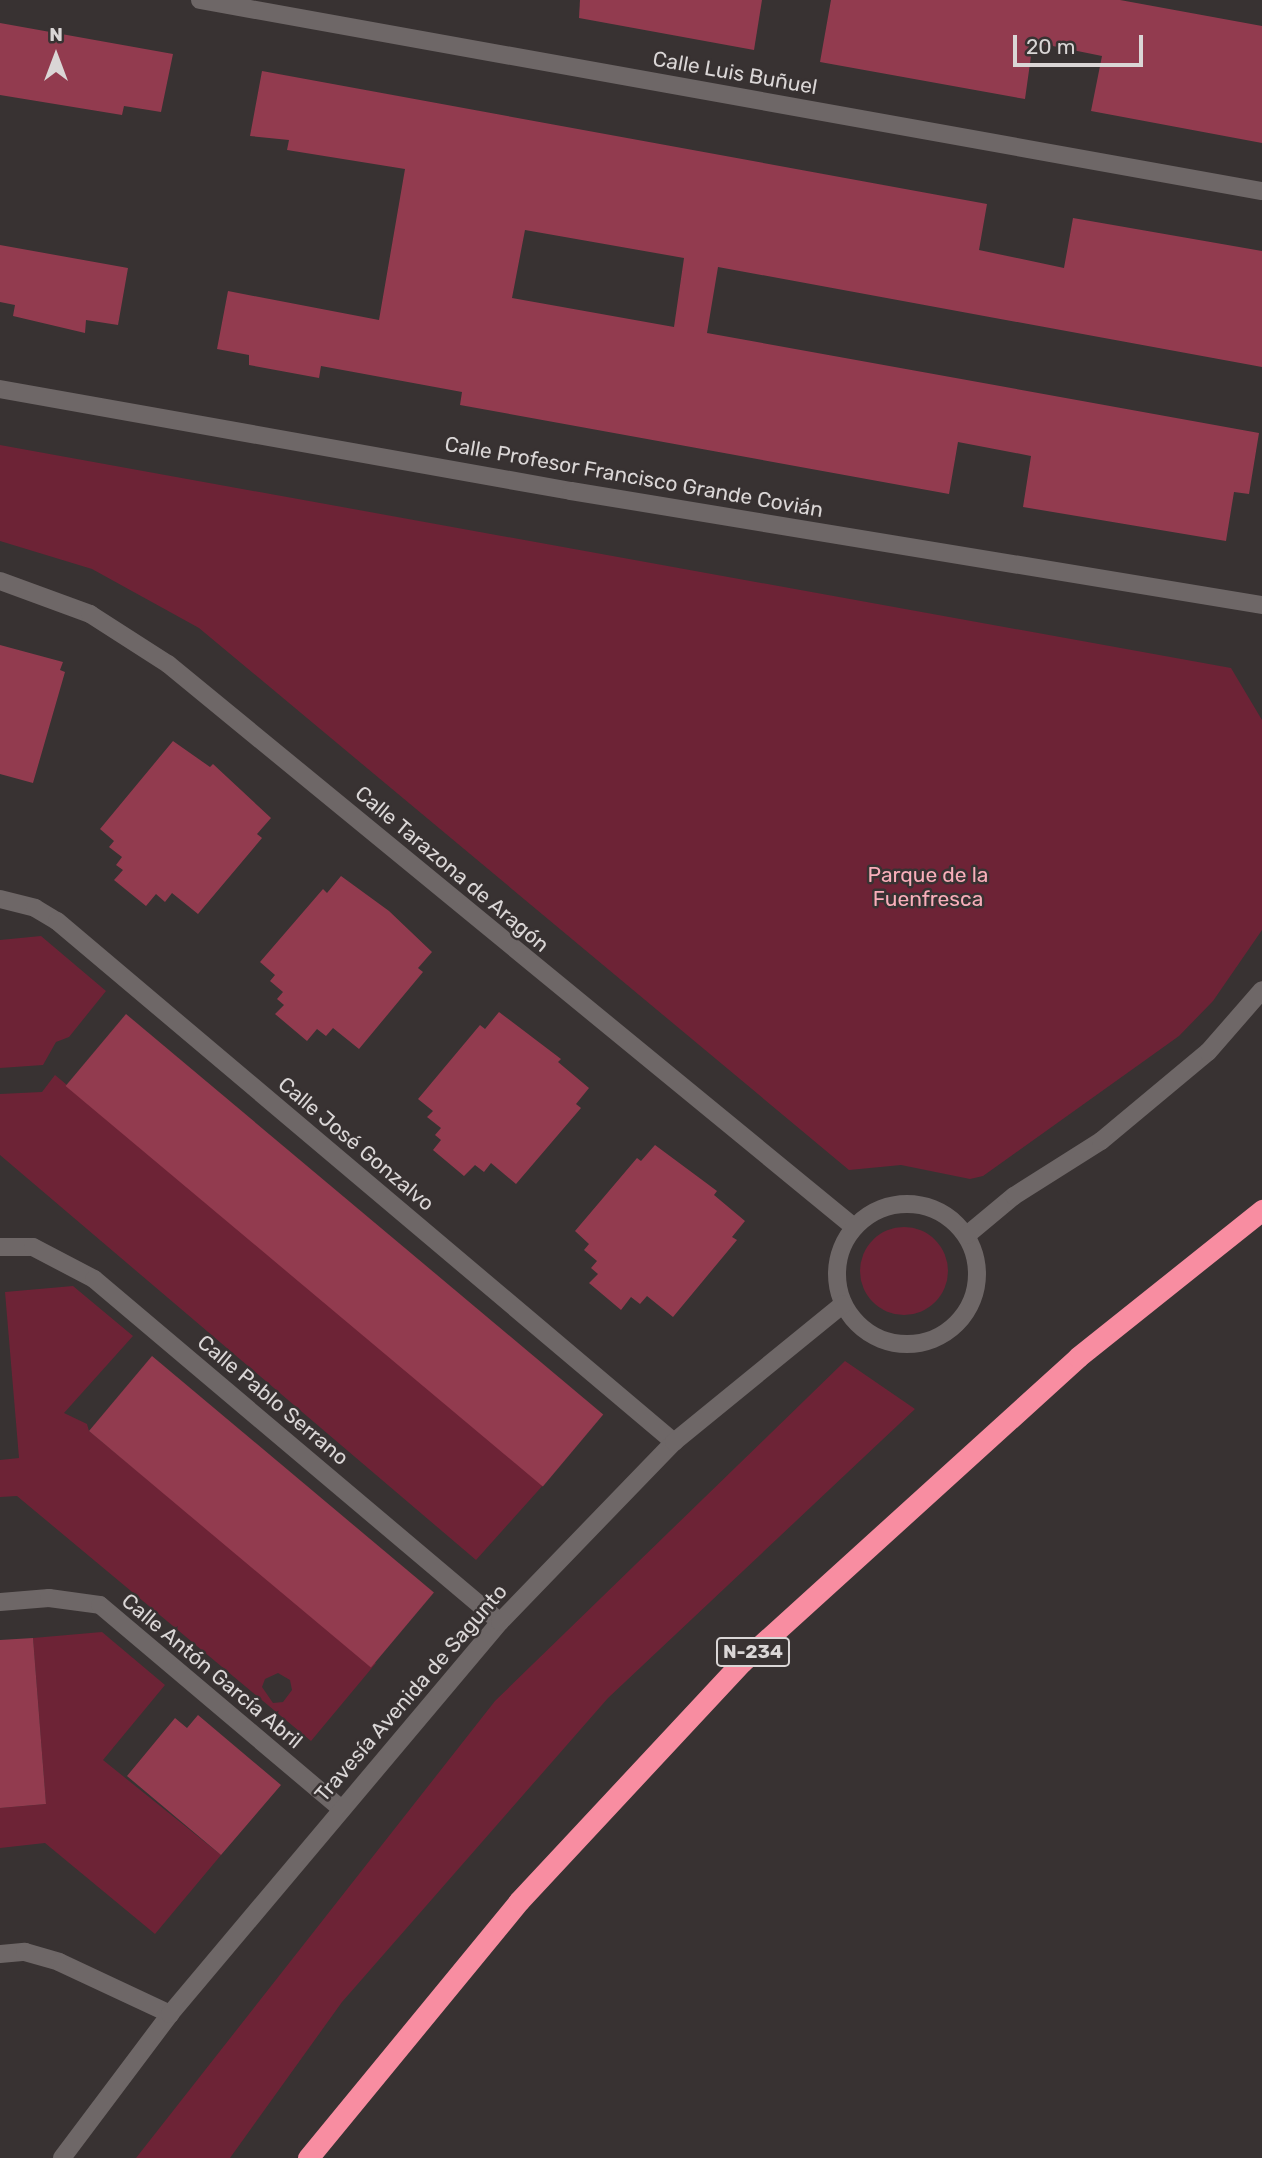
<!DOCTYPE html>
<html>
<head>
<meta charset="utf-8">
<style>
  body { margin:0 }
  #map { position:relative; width:1262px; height:2158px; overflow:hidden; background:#383232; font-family:Rubik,sans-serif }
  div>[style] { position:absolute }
  .green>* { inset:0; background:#6d2336 }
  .round { border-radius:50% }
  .building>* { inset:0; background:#923b4f; transform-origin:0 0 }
  .street>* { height:18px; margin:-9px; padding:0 9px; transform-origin:9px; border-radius:9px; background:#6e6767 }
  .street>.ring { margin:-9px; padding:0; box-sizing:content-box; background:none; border:18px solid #6e6767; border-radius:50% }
  .highway>* { height:21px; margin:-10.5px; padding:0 10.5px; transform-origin:10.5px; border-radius:10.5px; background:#f88da1 }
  span { translate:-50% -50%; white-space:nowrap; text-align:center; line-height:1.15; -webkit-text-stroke:5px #383232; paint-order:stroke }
  .shield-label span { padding:2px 5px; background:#383232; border:2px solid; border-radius:5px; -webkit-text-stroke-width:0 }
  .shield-label { font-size:19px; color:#dad6d6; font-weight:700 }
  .street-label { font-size:21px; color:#dad6d6 }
  .park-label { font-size:21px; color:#f9aeba }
  .north { position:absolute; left:21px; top:21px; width:70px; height:70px; -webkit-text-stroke:5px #383232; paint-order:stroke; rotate:0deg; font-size:19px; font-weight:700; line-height:28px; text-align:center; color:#dad6d6 }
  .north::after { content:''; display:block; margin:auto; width:24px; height:32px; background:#dad6d6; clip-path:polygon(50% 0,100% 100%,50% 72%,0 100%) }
  .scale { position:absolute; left:1013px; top:35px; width:130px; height:32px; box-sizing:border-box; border:4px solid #dad6d6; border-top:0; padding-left:9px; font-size:21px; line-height:24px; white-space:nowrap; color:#dad6d6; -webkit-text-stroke:5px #383232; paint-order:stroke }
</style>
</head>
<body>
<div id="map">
  <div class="green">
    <i style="clip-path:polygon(0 445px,1231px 668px,1262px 720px,1262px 930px,1213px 1001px,1179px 1036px,983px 1176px,970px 1179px,901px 1165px,849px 1170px,199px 628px,92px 569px,0 541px)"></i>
    <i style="clip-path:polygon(41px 936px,106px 991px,69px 1037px,56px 1042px,43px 1065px,0 1068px,0 940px)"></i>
    <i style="clip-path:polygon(55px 1075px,545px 1483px,476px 1560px,0 1155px,0 1094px,42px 1092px)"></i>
    <i class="round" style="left:860px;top:1227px;width:88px;height:88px"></i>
    <i style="clip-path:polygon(evenodd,73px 1286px,133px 1336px,64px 1413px,87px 1424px,89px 1431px,217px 1537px,220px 1535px,376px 1663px,311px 1741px,17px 1496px,0 1497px,0 1460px,19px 1458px,5px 1292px,73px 1286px,278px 1673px,290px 1680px,292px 1690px,283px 1702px,273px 1703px,262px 1687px,265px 1679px,278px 1673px)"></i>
    <i style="clip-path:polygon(845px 1361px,915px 1409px,608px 1698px,342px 2002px,230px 2158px,136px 2158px,495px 1701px)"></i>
    <i style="clip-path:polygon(102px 1632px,165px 1685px,103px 1760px,221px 1855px,155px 1934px,45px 1843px,0 1848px,0 1808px,46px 1804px,33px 1638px)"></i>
  </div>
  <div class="building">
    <i style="clip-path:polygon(580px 0,762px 0,754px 50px,579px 18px)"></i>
    <i style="clip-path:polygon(831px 0,1120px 0,1262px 26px,1262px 143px,1091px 111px,1102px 56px,1033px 42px,1025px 99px,820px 62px)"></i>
    <i style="clip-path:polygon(0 23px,173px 54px,161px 112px,124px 106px,122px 115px,0 95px)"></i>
    <i style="clip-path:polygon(evenodd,262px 71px,987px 204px,979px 250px,1064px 268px,1073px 218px,1262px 251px,1262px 367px,718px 267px,707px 333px,1259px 433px,1249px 494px,1234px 492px,1226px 541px,1023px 507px,1031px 456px,958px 442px,949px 494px,460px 405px,462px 392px,321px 366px,319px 378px,249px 365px,249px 355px,217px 349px,228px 291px,379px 320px,405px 169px,287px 150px,289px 140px,250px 136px,262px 71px,525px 230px,684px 258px,674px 327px,512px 298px,525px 230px)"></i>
    <i style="clip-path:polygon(0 245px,128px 268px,118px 325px,86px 320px,85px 333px,13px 316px,15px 305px,0 302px)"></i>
    <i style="clip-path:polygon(0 645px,63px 662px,60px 670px,65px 672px,33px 783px,0 774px)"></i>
    <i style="clip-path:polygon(173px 741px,210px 767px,213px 764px,271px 818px,257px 834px,262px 838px,198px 914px,172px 893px,165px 902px,156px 894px,146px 906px,114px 880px,123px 870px,116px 865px,122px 857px,109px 847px,114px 841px,100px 829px)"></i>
    <i style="clip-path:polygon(341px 876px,389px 911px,432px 952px,418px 968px,423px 972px,359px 1049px,333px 1028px,326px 1036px,317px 1029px,307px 1041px,275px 1014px,284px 1005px,277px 999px,283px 992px,270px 981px,275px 975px,260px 962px,323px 889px,327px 893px)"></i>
    <i style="clip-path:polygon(499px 1012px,561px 1059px,558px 1062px,589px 1088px,576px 1104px,581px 1108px,516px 1184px,491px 1163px,484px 1172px,475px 1165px,464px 1176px,433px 1150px,441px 1140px,435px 1135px,441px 1128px,427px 1117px,433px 1111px,418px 1099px,480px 1025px,485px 1029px)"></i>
    <i style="left:126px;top:1014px;width:623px;height:94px;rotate:40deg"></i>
    <i style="clip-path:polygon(655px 1145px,717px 1191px,714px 1195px,745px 1221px,732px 1237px,737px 1240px,673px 1317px,647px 1296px,640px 1304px,631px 1297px,621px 1310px,589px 1283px,598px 1274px,591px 1268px,597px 1261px,584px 1250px,589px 1244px,575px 1231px,637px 1158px,641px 1161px)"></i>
    <i style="left:152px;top:1356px;width:368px;height:98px;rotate:40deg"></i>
    <i style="clip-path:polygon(33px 1638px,46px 1804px,0 1808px,0 1640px)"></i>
    <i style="clip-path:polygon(198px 1715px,281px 1785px,221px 1855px,127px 1776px,175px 1718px,187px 1728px)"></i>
  </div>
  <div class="street">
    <i style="left:200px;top:0;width:1079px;rotate:10.2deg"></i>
    <i style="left:0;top:389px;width:580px;rotate:10.13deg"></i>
    <i style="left:571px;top:491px;width:700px;rotate:9.37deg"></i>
    <i style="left:0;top:581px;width:96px;rotate:20.1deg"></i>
    <i style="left:90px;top:614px;width:93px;rotate:32.7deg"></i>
    <i style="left:168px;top:664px;width:887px;rotate:39.38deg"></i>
    <i style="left:0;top:899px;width:36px;rotate:14deg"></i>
    <i style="left:35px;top:908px;width:26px;rotate:31deg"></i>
    <i style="left:57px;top:921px;width:808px;rotate:40.18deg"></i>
    <i class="ring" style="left:837px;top:1204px;width:122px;height:122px"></i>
    <i style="left:967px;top:1235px;width:61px;rotate:-39.7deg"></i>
    <i style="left:1014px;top:1196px;width:103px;rotate:-32.3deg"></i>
    <i style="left:1101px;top:1141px;width:139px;rotate:-39.8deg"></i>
    <i style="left:1208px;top:1052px;width:82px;rotate:-48.9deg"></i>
    <i style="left:0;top:1247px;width:33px"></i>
    <i style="left:33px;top:1247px;width:69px;rotate:27.7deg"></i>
    <i style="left:94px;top:1279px;width:531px;rotate:40.19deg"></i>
    <i style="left:0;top:1602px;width:49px;rotate:-4.7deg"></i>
    <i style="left:49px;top:1598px;width:51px;rotate:7.8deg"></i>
    <i style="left:100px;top:1605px;width:314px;rotate:40.2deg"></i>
    <i style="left:0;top:1954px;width:25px;rotate:-5deg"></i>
    <i style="left:25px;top:1952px;width:35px;rotate:16deg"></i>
    <i style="left:59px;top:1962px;width:123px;rotate:25.1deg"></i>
    <i style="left:62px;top:2158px;width:180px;rotate:-53.1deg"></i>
    <i style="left:170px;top:2014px;width:512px;rotate:-49.91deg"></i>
    <i style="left:500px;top:1622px;width:250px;rotate:-46deg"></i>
    <i style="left:674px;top:1442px;width:218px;rotate:-39.2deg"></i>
  </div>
  <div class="highway">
    <i style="left:308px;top:2158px;width:333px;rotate:-50.6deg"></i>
    <i style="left:519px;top:1901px;width:327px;rotate:-47deg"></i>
    <i style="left:742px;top:1662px;width:454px;rotate:-42.2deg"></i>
    <i style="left:1078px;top:1357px;width:236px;rotate:-38.6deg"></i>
  </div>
  <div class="shield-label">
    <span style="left:753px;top:1652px">N-234</span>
  </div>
  <div class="street-label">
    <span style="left:735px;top:73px;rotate:10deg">Calle Luis Buñuel</span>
    <span style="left:634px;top:477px;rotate:10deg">Calle Profesor Francisco Grande Covián</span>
    <span style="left:452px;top:869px;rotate:40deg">Calle Tarazona de Aragón</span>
    <span style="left:356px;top:1144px;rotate:40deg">Calle José Gonzalvo</span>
    <span style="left:273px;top:1400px;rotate:40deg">Calle Pablo Serrano</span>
    <span style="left:212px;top:1671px;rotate:40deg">Calle Antón García Abril</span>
    <span style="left:411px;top:1693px;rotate:-49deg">Travesía Avenida de Sagunto</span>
  </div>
  <div class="park-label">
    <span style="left:928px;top:887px">Parque de la<br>Fuenfresca</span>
  </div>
  <div class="north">N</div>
  <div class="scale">20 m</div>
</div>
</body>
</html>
